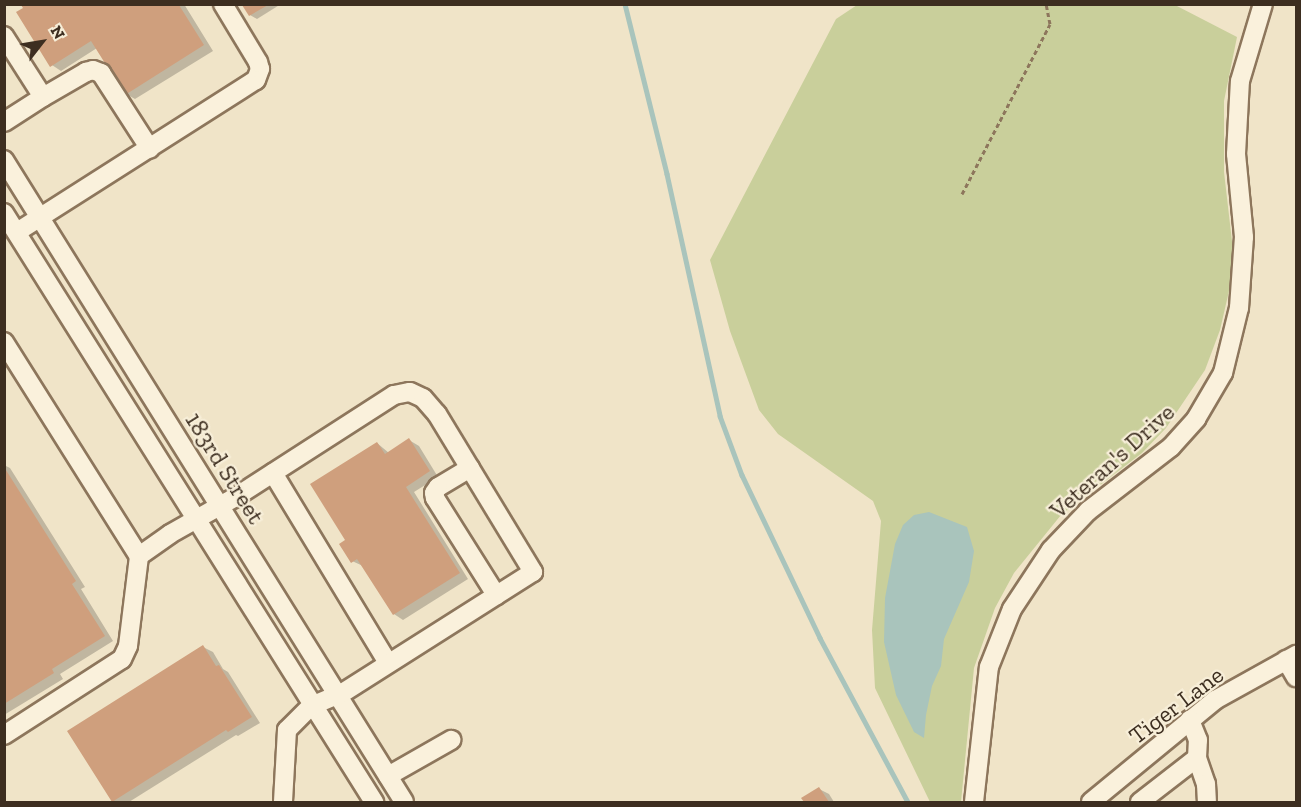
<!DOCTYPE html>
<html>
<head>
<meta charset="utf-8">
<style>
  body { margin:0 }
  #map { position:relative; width:1301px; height:807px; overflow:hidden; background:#f0e4c8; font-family:"Zilla Slab",serif }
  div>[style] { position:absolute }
  .green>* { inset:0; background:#c9cf9b }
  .water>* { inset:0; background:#a9c4bc }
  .shadow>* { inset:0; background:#0003 }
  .stream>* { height:4.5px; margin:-2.25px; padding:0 2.25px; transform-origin:2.25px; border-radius:2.25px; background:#a9c4bc }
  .building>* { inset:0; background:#cf9f7d }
  .path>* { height:3px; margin-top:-1.5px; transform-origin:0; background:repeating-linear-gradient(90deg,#8d765c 0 4.5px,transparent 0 7.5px) }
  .roads { filter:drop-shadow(2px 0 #8d765c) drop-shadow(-2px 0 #8d765c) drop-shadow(0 2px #8d765c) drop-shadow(0 -2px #8d765c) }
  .minor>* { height:18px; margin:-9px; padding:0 9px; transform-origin:9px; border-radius:9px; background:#faf1dc }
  span { translate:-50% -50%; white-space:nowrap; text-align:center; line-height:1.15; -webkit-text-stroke:4.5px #f7eed8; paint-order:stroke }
  .street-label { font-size:24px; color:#3d2e20 }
  .frame { position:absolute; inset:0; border:6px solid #3d2e20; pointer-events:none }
  .north { position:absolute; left:12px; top:12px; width:60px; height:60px; -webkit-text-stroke:4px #f7eed8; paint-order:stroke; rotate:59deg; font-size:16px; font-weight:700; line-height:24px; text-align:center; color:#3d2e20 }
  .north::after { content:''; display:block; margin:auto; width:21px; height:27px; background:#3d2e20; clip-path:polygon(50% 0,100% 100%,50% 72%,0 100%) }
</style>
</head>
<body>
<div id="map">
  <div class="green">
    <i style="clip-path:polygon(857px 5px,1175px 5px,1237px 37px,1224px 101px,1224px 172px,1233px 250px,1229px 291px,1220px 330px,1205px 370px,1166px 428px,1142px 453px,1061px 515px,1014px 573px,995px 608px,974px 668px,961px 802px,930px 802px,875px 688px,872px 630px,881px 521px,873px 501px,778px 434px,759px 410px,730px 331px,710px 260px,836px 19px)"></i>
  </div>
  <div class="water">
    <i style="clip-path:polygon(929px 512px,967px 527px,974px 551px,969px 582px,944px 639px,941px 666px,932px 686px,926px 715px,924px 738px,914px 732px,896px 695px,884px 642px,885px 598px,895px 544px,903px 525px,914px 515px)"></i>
  </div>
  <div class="shadow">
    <i style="clip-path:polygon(23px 4px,184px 4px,213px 51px,135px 99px,126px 94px,97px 48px,61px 71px,52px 65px)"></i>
    <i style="clip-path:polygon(244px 4px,281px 4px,257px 19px,250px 15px)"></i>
    <i style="clip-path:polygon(409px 440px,419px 446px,438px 477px,414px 492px,468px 579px,403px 620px,394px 614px,363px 566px,352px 561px,348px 541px,377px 443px,389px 453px)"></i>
    <i style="clip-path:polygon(4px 465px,10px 468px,85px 587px,81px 589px,113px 641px,60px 674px,63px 679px,4px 715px)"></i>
    <i style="clip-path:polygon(203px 647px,213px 652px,223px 669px,228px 672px,260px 723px,238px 736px,236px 735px,129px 802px,116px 802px,113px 801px)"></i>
    <i style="clip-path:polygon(819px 789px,829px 794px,834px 802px,805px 802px,803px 799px)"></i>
  </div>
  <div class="stream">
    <i style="left:625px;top:4px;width:175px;rotate:76.1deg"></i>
    <i style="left:667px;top:174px;width:248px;rotate:77.6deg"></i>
    <i style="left:720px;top:416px;width:63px;rotate:69.6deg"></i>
    <i style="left:742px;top:475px;width:181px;rotate:64.4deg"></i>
    <i style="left:820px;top:638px;width:186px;rotate:61.8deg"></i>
  </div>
  <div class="building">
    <i style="clip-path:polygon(21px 5px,179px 5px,204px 45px,125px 95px,91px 41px,50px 67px,16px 12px,23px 8px)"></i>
    <i style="clip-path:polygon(242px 5px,268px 5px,249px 16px)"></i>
    <i style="clip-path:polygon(409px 438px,430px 471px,406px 487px,460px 573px,393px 615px,357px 559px,351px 563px,339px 544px,345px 540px,310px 484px,377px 442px,385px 454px)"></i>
    <i style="clip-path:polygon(4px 467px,76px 581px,72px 584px,105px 636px,52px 669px,54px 673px,4px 704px)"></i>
    <i style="clip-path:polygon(203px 645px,216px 666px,219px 665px,252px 717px,228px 732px,226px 730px,112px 802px,67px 731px)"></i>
    <i style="clip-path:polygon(819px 787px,829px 802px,804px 802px,801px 798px)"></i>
  </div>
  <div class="path">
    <i style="left:962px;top:194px;width:191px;rotate:-62.6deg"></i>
    <i style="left:1050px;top:24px;width:20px;rotate:-101deg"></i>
  </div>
  <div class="roads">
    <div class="minor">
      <i style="left:4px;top:36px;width:72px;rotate:57.4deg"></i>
      <i style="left:43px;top:97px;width:46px;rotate:147.3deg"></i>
      <i style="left:43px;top:97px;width:50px;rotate:-30.2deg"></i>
      <i style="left:86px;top:72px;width:7px;rotate:-16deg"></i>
      <i style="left:93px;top:70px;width:9px;rotate:21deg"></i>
      <i style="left:101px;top:73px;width:90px;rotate:57.2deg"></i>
      <i style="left:4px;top:160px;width:756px;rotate:58.07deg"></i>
      <i style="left:4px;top:213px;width:696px;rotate:57.86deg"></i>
      <i style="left:17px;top:232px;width:283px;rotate:-32.5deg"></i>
      <i style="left:256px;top:80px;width:12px;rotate:-70deg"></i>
      <i style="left:260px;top:69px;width:7px;rotate:-106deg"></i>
      <i style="left:258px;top:62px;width:68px;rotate:-121.1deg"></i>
      <i style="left:4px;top:342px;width:253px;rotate:57.8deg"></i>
      <i style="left:470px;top:468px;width:37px;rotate:149deg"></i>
      <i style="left:438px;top:487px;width:7px;rotate:124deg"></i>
      <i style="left:434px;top:493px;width:5px;rotate:79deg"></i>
      <i style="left:435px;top:498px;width:115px;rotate:57.8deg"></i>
      <i style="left:273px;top:473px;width:222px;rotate:58.8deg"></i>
      <i style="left:1286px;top:660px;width:20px;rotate:60deg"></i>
      <i style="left:4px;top:735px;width:140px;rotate:-32.8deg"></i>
      <i style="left:122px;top:659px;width:14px;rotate:-65deg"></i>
      <i style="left:128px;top:646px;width:91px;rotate:-83deg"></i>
      <i style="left:139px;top:556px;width:38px;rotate:-35deg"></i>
      <i style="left:170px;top:534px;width:73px;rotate:-29.4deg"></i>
      <i style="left:234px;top:498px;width:190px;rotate:-32.8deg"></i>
      <i style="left:394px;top:395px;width:16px;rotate:-11deg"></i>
      <i style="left:410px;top:392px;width:14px;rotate:25deg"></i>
      <i style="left:423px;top:398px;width:21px;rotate:49deg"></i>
      <i style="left:437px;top:414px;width:185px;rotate:58.7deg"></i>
      <i style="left:533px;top:572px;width:226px;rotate:147.6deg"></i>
      <i style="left:342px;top:693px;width:34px;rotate:157deg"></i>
      <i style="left:311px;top:706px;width:34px;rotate:135deg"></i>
      <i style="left:287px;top:730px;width:72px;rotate:93.2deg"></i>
      <i style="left:1197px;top:758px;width:28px;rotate:71deg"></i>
      <i style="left:1206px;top:784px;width:18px;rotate:87deg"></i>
      <i style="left:388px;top:776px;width:73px;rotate:-29.7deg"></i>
      <i style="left:974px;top:802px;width:136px;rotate:-83.7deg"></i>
      <i style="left:989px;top:667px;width:62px;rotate:-68.4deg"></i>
      <i style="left:1012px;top:609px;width:71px;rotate:-56.5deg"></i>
      <i style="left:1051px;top:550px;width:54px;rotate:-46.5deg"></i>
      <i style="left:1088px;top:511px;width:105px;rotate:-37.6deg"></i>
      <i style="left:1171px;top:447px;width:38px;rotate:-48deg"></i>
      <i style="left:1196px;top:419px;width:53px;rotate:-59.6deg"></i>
      <i style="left:1223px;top:373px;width:67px;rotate:-76.2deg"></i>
      <i style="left:1239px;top:308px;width:71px;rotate:-86deg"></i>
      <i style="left:1244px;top:237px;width:83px;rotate:-95.5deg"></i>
      <i style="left:1236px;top:154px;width:73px;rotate:-86.9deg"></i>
      <i style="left:1240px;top:81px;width:80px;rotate:-73.4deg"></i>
      <i style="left:1091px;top:802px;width:161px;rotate:-39.4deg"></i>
      <i style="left:1215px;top:700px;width:93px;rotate:-29.1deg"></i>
      <i style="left:1140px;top:802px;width:72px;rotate:-37.7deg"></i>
      <i style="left:1197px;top:758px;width:18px;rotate:-87deg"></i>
      <i style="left:1198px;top:740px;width:22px;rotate:-112deg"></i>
    </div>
  </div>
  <div class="street-label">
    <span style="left:1112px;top:461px;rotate:-42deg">Veteran's Drive</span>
    <span style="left:225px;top:468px;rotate:58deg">183rd Street</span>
    <span style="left:1176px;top:705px;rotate:-37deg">Tiger Lane</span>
  </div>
  <div class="frame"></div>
  <div class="north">N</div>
</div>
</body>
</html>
